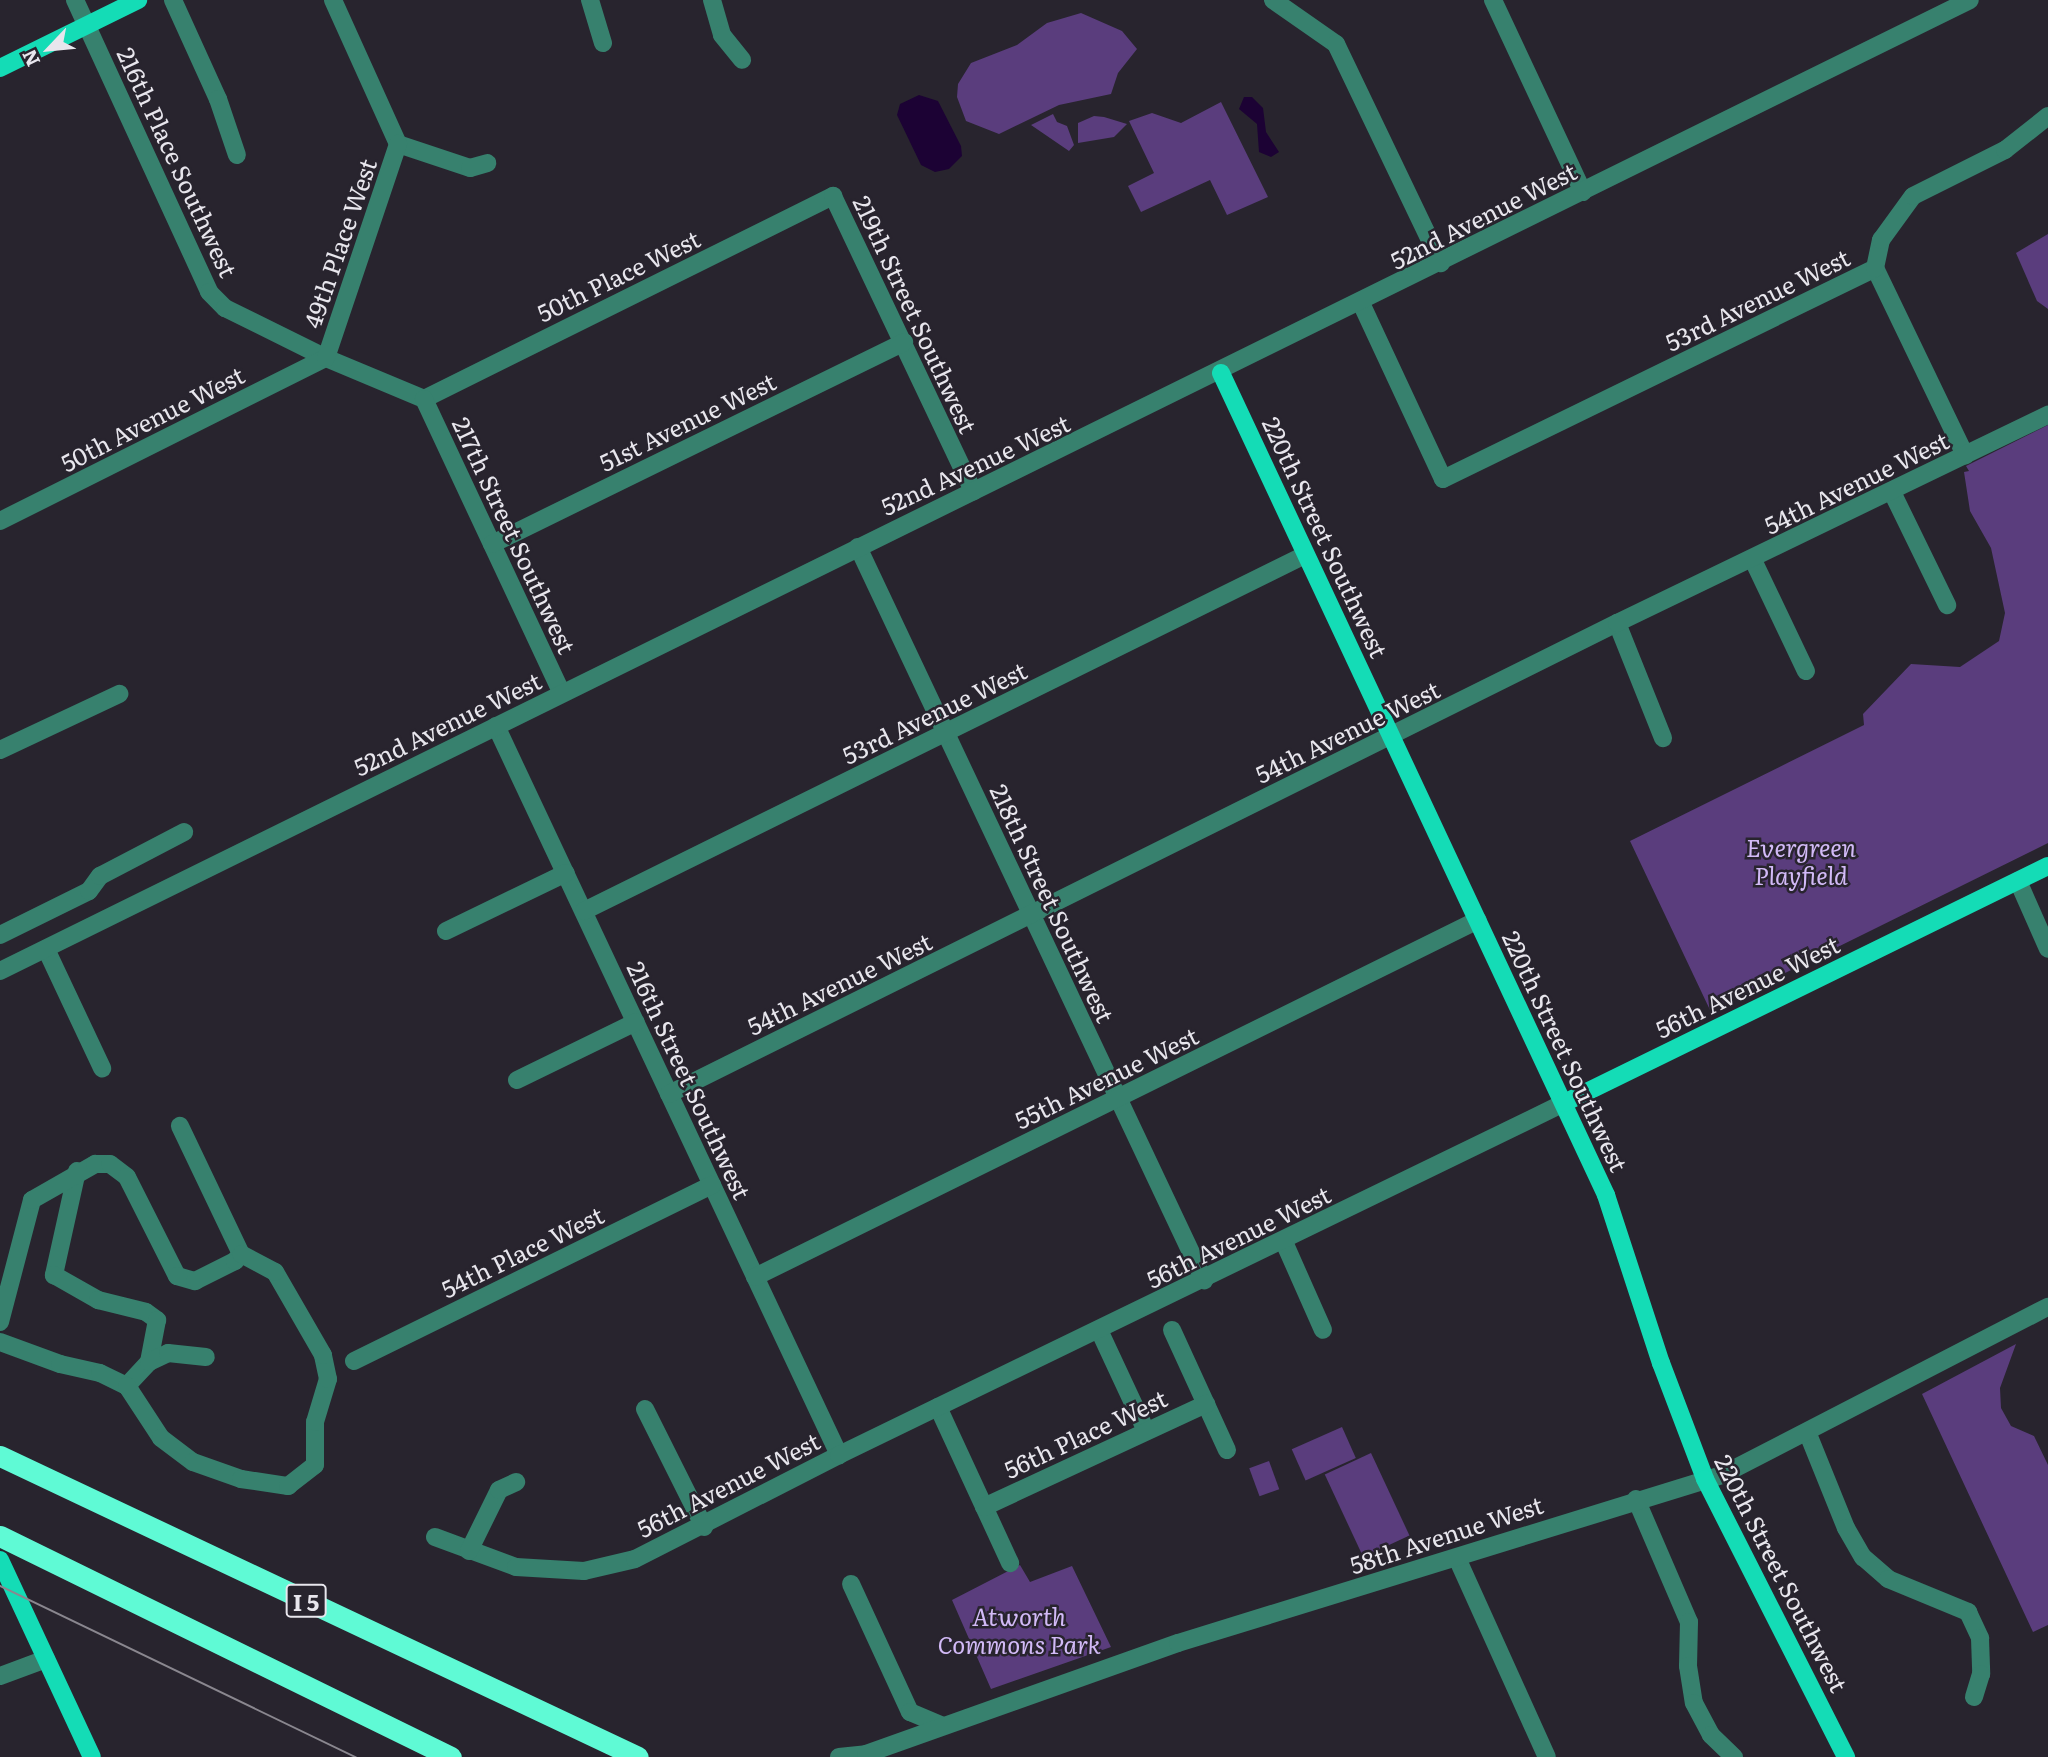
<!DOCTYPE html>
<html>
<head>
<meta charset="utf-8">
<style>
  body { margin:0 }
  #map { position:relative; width:2048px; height:1757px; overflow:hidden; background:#28242e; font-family:Literata,serif }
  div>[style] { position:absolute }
  .green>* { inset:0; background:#5a3d7d; transform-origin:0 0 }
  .water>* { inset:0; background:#1c0234 }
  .minor>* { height:18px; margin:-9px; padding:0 9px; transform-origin:9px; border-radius:9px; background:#37816e }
  .major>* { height:18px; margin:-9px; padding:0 9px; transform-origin:9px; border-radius:9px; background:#14dcb6 }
  .highway>* { height:21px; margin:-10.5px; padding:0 10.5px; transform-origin:10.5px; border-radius:10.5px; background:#5ffad5 }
  .tram>* { height:2px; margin:-1px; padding:0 1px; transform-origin:1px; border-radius:1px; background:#8a878f }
  span { translate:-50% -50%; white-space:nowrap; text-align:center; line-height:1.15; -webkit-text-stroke:5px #28242e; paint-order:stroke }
  .shield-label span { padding:2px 5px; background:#28242e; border:2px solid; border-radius:5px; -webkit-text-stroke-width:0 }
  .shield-label { font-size:23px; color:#e8e6ed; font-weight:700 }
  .street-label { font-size:24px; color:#e8e6ed }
  .park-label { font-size:24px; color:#d2baf7; font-style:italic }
  .north { position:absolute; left:14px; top:14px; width:70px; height:70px; -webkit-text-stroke:5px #28242e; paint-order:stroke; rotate:244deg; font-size:19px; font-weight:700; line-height:28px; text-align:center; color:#e8e6ed }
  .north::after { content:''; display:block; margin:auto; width:24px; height:32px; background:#e8e6ed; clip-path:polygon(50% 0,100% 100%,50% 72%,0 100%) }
</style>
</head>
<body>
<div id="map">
  <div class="green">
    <i style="clip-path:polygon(1081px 13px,1122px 31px,1137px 49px,1118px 73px,1111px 94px,1059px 105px,999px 134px,966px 121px,957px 97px,958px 84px,971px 63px,1017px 45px,1047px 23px)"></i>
    <i style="clip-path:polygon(1221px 102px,1268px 197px,1227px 215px,1210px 180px,1141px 212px,1128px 186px,1154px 173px,1129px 121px,1152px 113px,1181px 123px)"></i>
    <i style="clip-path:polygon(1053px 114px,1057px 122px,1067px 126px,1074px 145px,1069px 151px,1031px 125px)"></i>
    <i style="clip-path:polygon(1094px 116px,1104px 117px,1127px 124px,1114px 137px,1078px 143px,1078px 123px)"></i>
    <i style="clip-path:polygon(2048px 234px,2048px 309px,2037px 301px,2016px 253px)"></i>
    <i style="clip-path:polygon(2048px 425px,2048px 843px,1710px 1010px,1630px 841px,1864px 725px,1863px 714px,1911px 664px,1960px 667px,1999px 641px,2005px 613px,1991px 548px,1970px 511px,1964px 472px,1969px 471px,1966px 466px)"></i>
    <i style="clip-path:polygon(2016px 1344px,2000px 1388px,2001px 1408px,2011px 1426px,2034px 1436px,2048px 1465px,2048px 1625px,2033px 1632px,1922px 1394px)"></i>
    <i style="left:1342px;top:1427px;width:34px;height:55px;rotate:66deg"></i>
    <i style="left:1371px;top:1453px;width:91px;height:51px;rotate:65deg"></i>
    <i style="left:1269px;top:1461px;width:30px;height:21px;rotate:70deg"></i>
    <i style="clip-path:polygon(1020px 1565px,1030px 1582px,1072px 1566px,1111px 1647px,991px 1689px,952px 1600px)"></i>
  </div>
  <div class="water">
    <i style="clip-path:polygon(919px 95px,938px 101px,961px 146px,962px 156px,949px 169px,935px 172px,921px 165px,897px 115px,900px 104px)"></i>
    <i style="clip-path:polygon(1244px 97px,1252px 97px,1263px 108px,1266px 132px,1279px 152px,1271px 157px,1259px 152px,1257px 124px,1239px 109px)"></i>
  </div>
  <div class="minor">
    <i style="left:75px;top:0;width:321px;rotate:65.3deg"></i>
    <i style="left:209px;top:292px;width:23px;rotate:45deg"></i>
    <i style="left:225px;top:308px;width:113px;rotate:26.3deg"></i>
    <i style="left:326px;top:358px;width:106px;rotate:22.7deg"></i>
    <i style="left:173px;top:0;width:109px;rotate:65.6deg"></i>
    <i style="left:218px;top:99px;width:59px;rotate:71.3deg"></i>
    <i style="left:333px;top:0;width:158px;rotate:65.7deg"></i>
    <i style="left:398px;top:144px;width:76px;rotate:18.4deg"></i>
    <i style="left:470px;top:168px;width:18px;rotate:-16deg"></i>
    <i style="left:590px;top:0;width:45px;rotate:73.2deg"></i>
    <i style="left:712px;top:0;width:36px;rotate:74deg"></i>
    <i style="left:722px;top:35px;width:32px;rotate:51deg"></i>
    <i style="left:1273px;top:0;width:77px;rotate:34.9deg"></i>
    <i style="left:1336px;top:44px;width:243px;rotate:64.4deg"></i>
    <i style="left:1493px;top:0;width:212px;rotate:64.9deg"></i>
    <i style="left:1875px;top:268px;width:208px;rotate:64.3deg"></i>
    <i style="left:1361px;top:303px;width:194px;rotate:65deg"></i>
    <i style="left:1443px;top:479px;width:481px;rotate:-26deg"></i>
    <i style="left:1875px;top:268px;width:29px;rotate:-78deg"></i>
    <i style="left:1881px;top:240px;width:54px;rotate:-54deg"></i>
    <i style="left:1913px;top:196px;width:103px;rotate:-26.6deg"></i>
    <i style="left:2005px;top:150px;width:55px;rotate:-38.3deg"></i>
    <i style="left:424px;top:399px;width:457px;rotate:-26.4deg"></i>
    <i style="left:833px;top:196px;width:327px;rotate:64.6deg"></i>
    <i style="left:424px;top:399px;width:325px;rotate:64.9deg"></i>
    <i style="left:1892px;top:492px;width:126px;rotate:64deg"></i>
    <i style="left:0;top:521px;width:364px;rotate:-26.6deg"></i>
    <i style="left:326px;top:358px;width:226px;rotate:-71.4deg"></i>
    <i style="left:492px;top:544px;width:459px;rotate:-26.1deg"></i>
    <i style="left:858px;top:547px;width:811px;rotate:64.73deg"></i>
    <i style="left:1753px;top:560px;width:123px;rotate:64.5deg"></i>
    <i style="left:1617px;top:623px;width:124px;rotate:68.2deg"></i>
    <i style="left:496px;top:726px;width:806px;rotate:64.8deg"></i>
    <i style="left:0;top:750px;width:132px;rotate:-25.2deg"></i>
    <i style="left:2018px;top:881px;width:74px;rotate:66.2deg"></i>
    <i style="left:584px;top:911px;width:804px;rotate:-26.28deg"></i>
    <i style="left:446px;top:931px;width:133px;rotate:-25.8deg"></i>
    <i style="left:0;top:935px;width:99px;rotate:-26.3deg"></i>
    <i style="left:89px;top:891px;width:19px;rotate:-54deg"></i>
    <i style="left:100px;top:876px;width:95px;rotate:-27.6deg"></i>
    <i style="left:46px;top:949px;width:132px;rotate:64.8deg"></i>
    <i style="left:0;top:971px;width:2196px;rotate:-26.24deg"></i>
    <i style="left:517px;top:1080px;width:132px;rotate:-26deg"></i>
    <i style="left:669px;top:1094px;width:1059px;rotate:-26.42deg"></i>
    <i style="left:1617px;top:623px;width:479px;rotate:-25.8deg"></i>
    <i style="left:77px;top:1171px;width:107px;rotate:102.5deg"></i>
    <i style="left:54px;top:1275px;width:51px;rotate:29.6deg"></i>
    <i style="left:98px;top:1300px;width:49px;rotate:14deg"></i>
    <i style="left:146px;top:1312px;width:14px;rotate:36deg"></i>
    <i style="left:157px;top:1320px;width:43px;rotate:100.8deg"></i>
    <i style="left:149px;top:1362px;width:33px;rotate:133deg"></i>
    <i style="left:1284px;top:1242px;width:96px;rotate:66.1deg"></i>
    <i style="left:755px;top:1277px;width:806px;rotate:-26.28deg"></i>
    <i style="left:0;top:1322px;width:126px;rotate:-75.3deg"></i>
    <i style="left:32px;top:1200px;width:73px;rotate:-29.7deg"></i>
    <i style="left:95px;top:1164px;width:15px"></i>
    <i style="left:110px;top:1164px;width:21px;rotate:37deg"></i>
    <i style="left:127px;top:1177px;width:111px;rotate:63.2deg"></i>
    <i style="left:177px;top:1276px;width:19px;rotate:16deg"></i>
    <i style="left:195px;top:1281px;width:45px;rotate:-26.6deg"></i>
    <i style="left:235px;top:1261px;width:9px;rotate:-49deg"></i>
    <i style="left:241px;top:1254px;width:142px;rotate:-115.5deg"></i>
    <i style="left:1099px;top:1330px;width:111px;rotate:65deg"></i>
    <i style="left:1172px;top:1330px;width:132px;rotate:65.4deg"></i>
    <i style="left:0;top:1342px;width:64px;rotate:20.1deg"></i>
    <i style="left:60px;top:1364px;width:41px;rotate:12.7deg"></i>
    <i style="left:100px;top:1373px;width:30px;rotate:26deg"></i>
    <i style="left:127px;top:1386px;width:62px;rotate:56.8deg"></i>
    <i style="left:161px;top:1438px;width:40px;rotate:37deg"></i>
    <i style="left:193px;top:1462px;width:51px;rotate:19.5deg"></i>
    <i style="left:241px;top:1479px;width:48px;rotate:8.5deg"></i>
    <i style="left:288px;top:1486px;width:34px;rotate:-38deg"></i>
    <i style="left:315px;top:1465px;width:43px;rotate:-90deg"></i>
    <i style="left:315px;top:1422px;width:45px;rotate:-73.2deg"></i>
    <i style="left:328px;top:1379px;width:25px;rotate:-102deg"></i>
    <i style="left:323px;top:1355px;width:96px;rotate:-120deg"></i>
    <i style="left:275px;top:1272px;width:38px;rotate:-152deg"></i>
    <i style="left:354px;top:1361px;width:399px;rotate:-26.2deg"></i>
    <i style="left:149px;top:1362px;width:21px;rotate:-25deg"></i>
    <i style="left:168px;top:1353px;width:38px;rotate:6deg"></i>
    <i style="left:938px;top:1407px;width:172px;rotate:65.2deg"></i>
    <i style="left:645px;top:1409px;width:132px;rotate:63.4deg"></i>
    <i style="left:1808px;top:1434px;width:101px;rotate:68deg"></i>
    <i style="left:1846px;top:1528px;width:34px;rotate:60deg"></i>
    <i style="left:1863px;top:1557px;width:33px;rotate:41deg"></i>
    <i style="left:1888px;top:1579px;width:87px;rotate:22.4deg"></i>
    <i style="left:1968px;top:1612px;width:29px;rotate:65deg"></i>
    <i style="left:1980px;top:1638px;width:36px;rotate:88deg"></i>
    <i style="left:1981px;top:1674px;width:24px;rotate:107deg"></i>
    <i style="left:1636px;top:1499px;width:134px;rotate:66.7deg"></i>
    <i style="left:1689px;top:1622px;width:44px;rotate:91.3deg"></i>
    <i style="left:1688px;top:1666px;width:37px;rotate:81deg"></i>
    <i style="left:1694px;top:1703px;width:36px;rotate:62deg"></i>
    <i style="left:1711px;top:1735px;width:32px;rotate:44deg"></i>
    <i style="left:984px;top:1507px;width:245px;rotate:-24.9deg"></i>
    <i style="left:435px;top:1537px;width:86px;rotate:20.3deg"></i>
    <i style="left:516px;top:1567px;width:68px;rotate:3.4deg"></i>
    <i style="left:584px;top:1571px;width:52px;rotate:-13.2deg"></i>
    <i style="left:635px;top:1559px;width:229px;rotate:-27deg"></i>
    <i style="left:839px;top:1455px;width:806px;rotate:-25.9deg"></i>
    <i style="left:469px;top:1551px;width:68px;rotate:-63.8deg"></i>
    <i style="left:499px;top:1490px;width:19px;rotate:-25deg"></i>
    <i style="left:1457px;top:1558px;width:218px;rotate:65.7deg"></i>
    <i style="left:851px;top:1584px;width:141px;rotate:65.3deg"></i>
    <i style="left:910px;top:1712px;width:34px;rotate:23deg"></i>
    <i style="left:0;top:1676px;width:49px;rotate:-20.3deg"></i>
    <i style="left:839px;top:1757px;width:27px;rotate:-6deg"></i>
    <i style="left:866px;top:1754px;width:331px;rotate:-19.6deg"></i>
    <i style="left:1178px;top:1643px;width:569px;rotate:-17.16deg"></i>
    <i style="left:1722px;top:1475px;width:367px;rotate:-27.3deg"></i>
  </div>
  <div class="major">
    <i style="left:0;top:68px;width:154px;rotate:-26.2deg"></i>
    <i style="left:1221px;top:373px;width:908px;rotate:64.9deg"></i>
    <i style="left:1606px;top:1195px;width:177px;rotate:71.9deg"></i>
    <i style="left:1661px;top:1363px;width:124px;rotate:69.2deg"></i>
    <i style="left:1705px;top:1479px;width:312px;rotate:63.1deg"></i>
    <i style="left:1564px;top:1103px;width:539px;rotate:-26.09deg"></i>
    <i style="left:0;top:1560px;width:217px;rotate:65deg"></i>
  </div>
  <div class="highway">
    <i style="left:0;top:1456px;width:705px;rotate:25.26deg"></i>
    <i style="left:0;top:1536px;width:502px;rotate:26.11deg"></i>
  </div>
  <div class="tram">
    <i style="left:0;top:1586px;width:395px;rotate:25.7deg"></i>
  </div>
  <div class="shield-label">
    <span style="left:306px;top:1601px">I 5</span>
  </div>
  <div class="street-label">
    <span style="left:178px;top:162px;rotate:65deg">216th Place Southwest</span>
    <span style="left:1483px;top:215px;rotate:-27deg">52nd Avenue West</span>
    <span style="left:339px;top:243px;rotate:-71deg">49th Place West</span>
    <span style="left:618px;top:275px;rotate:-26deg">50th Place West</span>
    <span style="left:1757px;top:299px;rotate:-26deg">53rd Avenue West</span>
    <span style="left:916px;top:314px;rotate:65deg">219th Street Southwest</span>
    <span style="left:152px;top:418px;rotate:-27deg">50th Avenue West</span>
    <span style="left:687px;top:421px;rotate:-26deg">51st Avenue West</span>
    <span style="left:975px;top:464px;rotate:-25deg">52nd Avenue West</span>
    <span style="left:1856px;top:482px;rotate:-26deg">54th Avenue West</span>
    <span style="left:515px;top:535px;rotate:65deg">217th Street Southwest</span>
    <span style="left:1326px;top:537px;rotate:65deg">220th Street Southwest</span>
    <span style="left:934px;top:712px;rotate:-26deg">53rd Avenue West</span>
    <span style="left:447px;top:723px;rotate:-26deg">52nd Avenue West</span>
    <span style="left:1347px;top:731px;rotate:-26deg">54th Avenue West</span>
    <span style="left:1053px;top:903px;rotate:65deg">218th Street Southwest</span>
    <span style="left:839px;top:983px;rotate:-26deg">54th Avenue West</span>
    <span style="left:1747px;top:986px;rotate:-26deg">56th Avenue West</span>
    <span style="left:1566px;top:1051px;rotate:65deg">220th Street Southwest</span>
    <span style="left:1106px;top:1077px;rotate:-26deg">55th Avenue West</span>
    <span style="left:690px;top:1080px;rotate:65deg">216th Street Southwest</span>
    <span style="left:1238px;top:1236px;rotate:-26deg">56th Avenue West</span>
    <span style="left:522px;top:1251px;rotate:-26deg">54th Place West</span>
    <span style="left:1085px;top:1433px;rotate:-25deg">56th Place West</span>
    <span style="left:728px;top:1484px;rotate:-27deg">56th Avenue West</span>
    <span style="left:1446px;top:1534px;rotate:-18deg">58th Avenue West</span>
    <span style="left:1782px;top:1573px;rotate:63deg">220th Street Southwest</span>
  </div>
  <div class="park-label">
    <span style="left:1801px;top:861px">Evergreen<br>Playfield</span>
    <span style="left:1019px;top:1630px">Atworth<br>Commons Park</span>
  </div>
  <div class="north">N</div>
</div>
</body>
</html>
